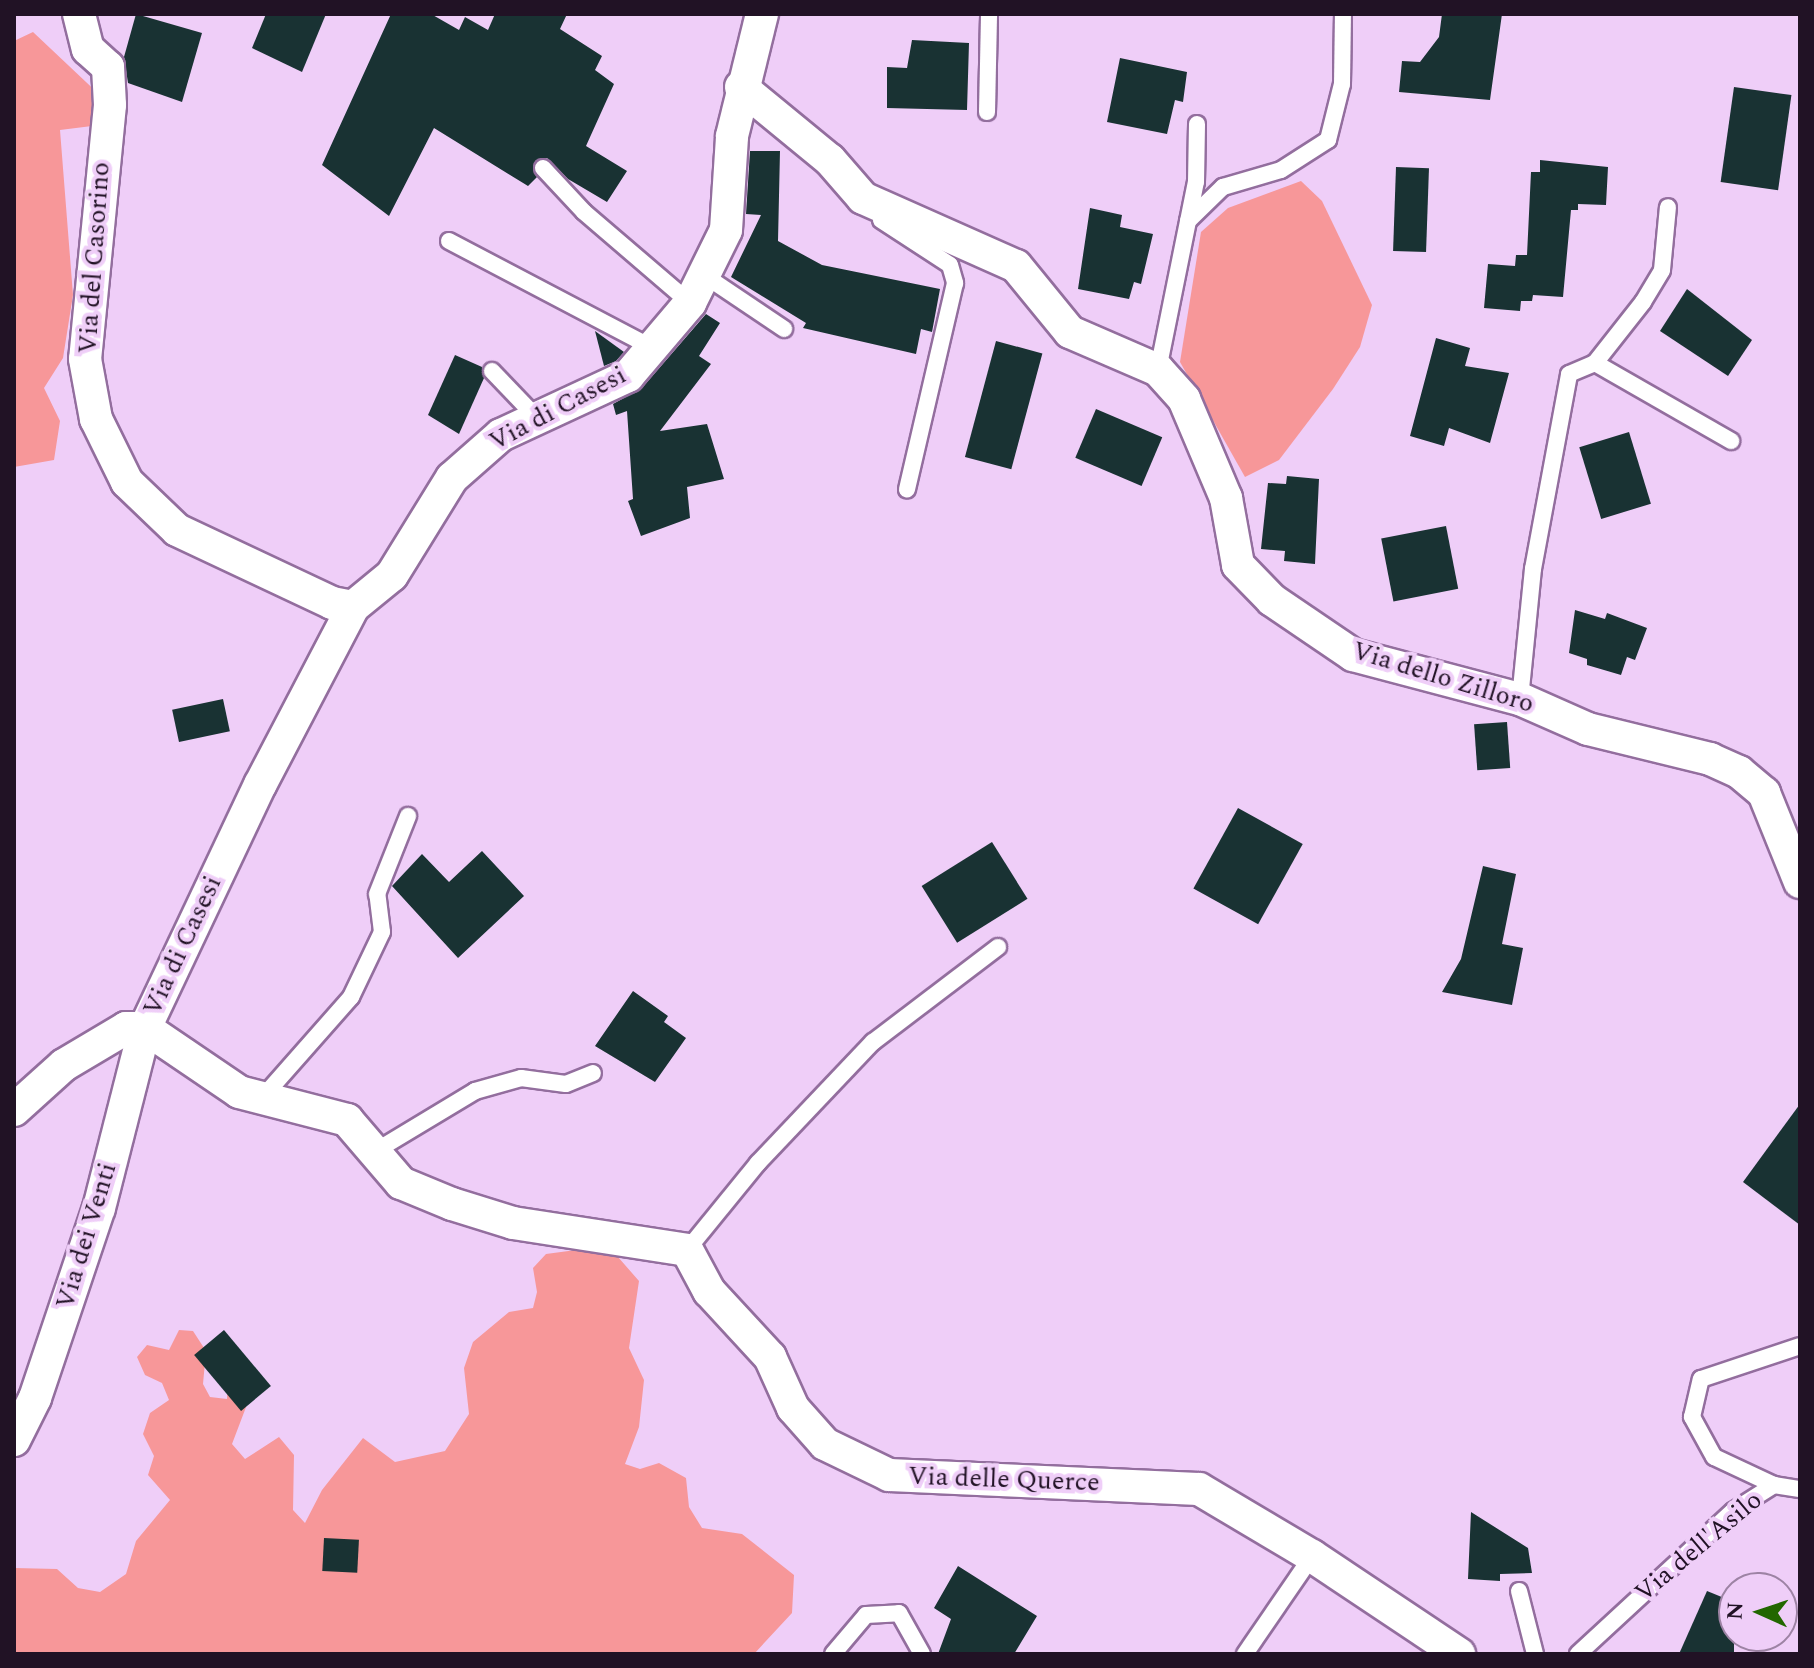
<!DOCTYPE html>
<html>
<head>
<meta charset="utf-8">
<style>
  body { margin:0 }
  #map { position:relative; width:1814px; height:1668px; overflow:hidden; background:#efcef8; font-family:Spectral,serif }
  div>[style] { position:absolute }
  .green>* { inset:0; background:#f79799 }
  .building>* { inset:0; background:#193233; transform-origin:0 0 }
  .roads { filter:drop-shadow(2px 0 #936e9e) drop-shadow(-2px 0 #936e9e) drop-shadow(0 2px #936e9e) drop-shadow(0 -2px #936e9e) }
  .lane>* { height:16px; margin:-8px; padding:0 8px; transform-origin:8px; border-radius:8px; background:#fff }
  .street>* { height:32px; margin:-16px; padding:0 16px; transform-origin:16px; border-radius:16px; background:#fff }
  span { translate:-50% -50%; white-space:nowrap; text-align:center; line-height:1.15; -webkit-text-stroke:8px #efcef8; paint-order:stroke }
  .street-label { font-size:26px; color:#211225 }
  .frame { position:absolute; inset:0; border:16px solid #211225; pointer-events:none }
  .north { position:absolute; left:1718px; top:1572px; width:80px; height:80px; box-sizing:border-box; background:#efcef8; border:2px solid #9d83a4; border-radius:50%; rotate:273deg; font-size:22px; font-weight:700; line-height:32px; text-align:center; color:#211225 }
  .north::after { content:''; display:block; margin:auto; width:28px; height:36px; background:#226700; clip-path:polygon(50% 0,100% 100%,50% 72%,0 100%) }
</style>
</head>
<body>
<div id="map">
  <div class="green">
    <i style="clip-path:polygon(33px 32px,104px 99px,92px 126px,60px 130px,73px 295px,63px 358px,44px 388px,60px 421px,54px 460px,14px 467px,14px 41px)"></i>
    <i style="clip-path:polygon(1301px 181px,1322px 201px,1372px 305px,1360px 347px,1333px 389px,1279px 460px,1245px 477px,1180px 362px,1201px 232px,1228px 208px)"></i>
    <i style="clip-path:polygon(576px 1250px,618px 1257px,639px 1281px,629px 1348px,644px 1380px,639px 1427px,625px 1464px,640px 1469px,659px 1463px,686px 1478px,689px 1507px,702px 1528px,742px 1534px,794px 1575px,792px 1613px,754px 1654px,14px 1654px,14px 1568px,57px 1569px,78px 1588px,100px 1592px,126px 1574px,136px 1541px,170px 1500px,148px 1475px,154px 1456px,143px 1434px,150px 1413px,169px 1400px,162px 1383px,145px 1375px,137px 1357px,147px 1345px,169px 1350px,179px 1330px,193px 1331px,206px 1351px,203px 1384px,210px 1397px,227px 1399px,228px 1381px,251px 1394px,232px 1444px,245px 1459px,279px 1437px,294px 1455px,293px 1510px,305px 1523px,322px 1490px,363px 1438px,395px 1462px,445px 1451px,469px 1414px,464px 1368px,473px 1342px,509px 1312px,533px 1308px,537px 1292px,533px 1268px,546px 1254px)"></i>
  </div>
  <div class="building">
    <i style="clip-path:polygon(136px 14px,202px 33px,182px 102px,128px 83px,124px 57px)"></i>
    <i style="clip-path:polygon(266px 14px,326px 14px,302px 72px,252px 48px)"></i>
    <i style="clip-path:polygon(391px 14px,431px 14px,459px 30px,465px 17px,488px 30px,495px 14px,567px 14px,560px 29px,602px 56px,595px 70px,614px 84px,586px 146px,627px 171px,607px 202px,568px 179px,547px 158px,535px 161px,537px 177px,528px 186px,434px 128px,389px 216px,322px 165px)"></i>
    <i style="clip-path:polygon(1442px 14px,1502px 14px,1490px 100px,1399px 92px,1402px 61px,1420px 62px,1439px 37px)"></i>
    <i style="clip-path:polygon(912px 40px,969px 43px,967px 110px,887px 108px,887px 67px,907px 68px)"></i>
    <i style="clip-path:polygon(1120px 58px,1187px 72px,1183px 102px,1175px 100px,1167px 134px,1107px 122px)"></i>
    <i style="left:1734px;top:87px;width:58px;height:96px;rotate:8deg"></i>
    <i style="clip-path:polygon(750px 151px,780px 151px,778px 241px,822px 265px,940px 289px,932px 332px,921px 329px,916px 354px,803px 328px,806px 323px,731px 277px,761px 215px,746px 214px)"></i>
    <i style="clip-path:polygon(1540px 160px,1608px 167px,1606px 205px,1578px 204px,1578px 210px,1571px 210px,1563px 297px,1533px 295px,1532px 301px,1521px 301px,1520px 311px,1484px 308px,1488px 264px,1515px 266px,1516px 255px,1527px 255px,1531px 172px,1540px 172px)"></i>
    <i style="left:1396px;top:167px;width:33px;height:84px;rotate:2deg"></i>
    <i style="clip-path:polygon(1090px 208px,1122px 215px,1120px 227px,1153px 234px,1141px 284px,1134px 282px,1129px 299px,1078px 289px)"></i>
    <i style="clip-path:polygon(1687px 289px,1752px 340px,1728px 376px,1660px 331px)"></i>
    <i style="clip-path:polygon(706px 314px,720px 323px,699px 356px,711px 364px,660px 431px,707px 424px,724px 479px,687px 487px,690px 518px,641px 536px,628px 501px,633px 499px,627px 411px,616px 415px,613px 404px,642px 388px)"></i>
    <i style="clip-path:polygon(595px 331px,624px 352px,616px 361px,604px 366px)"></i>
    <i style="clip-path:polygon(1436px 338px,1470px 348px,1465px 366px,1509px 373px,1490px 443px,1449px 428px,1444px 446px,1410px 436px)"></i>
    <i style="left:996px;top:341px;width:48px;height:120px;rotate:15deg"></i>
    <i style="clip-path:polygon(455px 355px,482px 367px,484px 378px,459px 434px,428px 415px)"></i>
    <i style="left:1096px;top:409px;width:72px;height:53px;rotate:23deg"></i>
    <i style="left:1629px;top:432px;width:75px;height:52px;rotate:73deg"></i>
    <i style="clip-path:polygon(1287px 476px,1319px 479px,1315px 564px,1284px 561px,1285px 551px,1261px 549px,1268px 483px,1286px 484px)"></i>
    <i style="left:1446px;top:526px;width:64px;height:66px;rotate:79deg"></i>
    <i style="clip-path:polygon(1575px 610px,1605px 619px,1607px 613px,1647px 628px,1635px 660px,1627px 657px,1621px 675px,1587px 665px,1587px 659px,1569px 653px)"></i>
    <i style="left:223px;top:699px;width:33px;height:52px;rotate:78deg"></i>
    <i style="left:1507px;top:722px;width:46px;height:33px;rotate:86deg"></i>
    <i style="left:1238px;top:808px;width:74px;height:92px;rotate:29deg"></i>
    <i style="left:992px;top:842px;width:67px;height:83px;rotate:58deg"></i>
    <i style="clip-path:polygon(482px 851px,524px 896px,458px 958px,392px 886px,422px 854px,449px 882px)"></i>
    <i style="clip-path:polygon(1483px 866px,1516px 874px,1502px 944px,1523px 948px,1512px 1005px,1442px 992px,1461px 959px)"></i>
    <i style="clip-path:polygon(633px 991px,668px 1016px,664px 1022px,686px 1038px,655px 1082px,595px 1046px)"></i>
    <i style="clip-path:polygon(1800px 1104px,1800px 1225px,1743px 1182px)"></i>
    <i style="left:224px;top:1330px;width:73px;height:39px;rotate:50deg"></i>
    <i style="clip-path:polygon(1471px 1512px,1528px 1548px,1532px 1573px,1500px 1574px,1500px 1581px,1468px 1579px)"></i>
    <i style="left:324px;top:1538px;width:35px;height:33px;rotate:3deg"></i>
    <i style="clip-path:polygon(958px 1566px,1037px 1616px,1014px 1654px,938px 1654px,951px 1619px,934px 1608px)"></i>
    <i style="clip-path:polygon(1707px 1591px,1734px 1602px,1734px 1654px,1679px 1654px)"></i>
  </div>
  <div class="roads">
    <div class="lane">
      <i style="left:987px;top:112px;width:98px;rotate:-88.8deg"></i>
      <i style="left:543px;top:168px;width:60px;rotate:47deg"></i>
      <i style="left:584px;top:212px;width:140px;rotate:40.6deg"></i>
      <i style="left:881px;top:220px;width:82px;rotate:33.1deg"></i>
      <i style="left:950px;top:265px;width:19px;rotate:74deg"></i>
      <i style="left:955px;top:283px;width:212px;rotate:103.1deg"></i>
      <i style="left:1188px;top:221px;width:49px;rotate:-44.2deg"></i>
      <i style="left:1223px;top:187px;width:60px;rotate:-16.3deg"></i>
      <i style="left:1281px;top:170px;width:56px;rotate:-32.6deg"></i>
      <i style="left:1328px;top:140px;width:58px;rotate:-76deg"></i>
      <i style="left:1342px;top:84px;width:70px;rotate:-89.2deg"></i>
      <i style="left:449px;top:241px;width:228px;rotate:27.7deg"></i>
      <i style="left:707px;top:277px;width:93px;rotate:34deg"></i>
      <i style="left:1595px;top:363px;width:157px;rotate:29.8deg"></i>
      <i style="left:1158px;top:370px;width:192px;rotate:-78.6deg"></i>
      <i style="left:1196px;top:182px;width:58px;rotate:-89deg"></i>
      <i style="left:492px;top:371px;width:64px;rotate:46.3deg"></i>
      <i style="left:1520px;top:699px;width:131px;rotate:-84.3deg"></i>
      <i style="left:1533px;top:569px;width:198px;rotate:-79.5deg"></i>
      <i style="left:1569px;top:374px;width:28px;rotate:-23deg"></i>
      <i style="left:1595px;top:363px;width:78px;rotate:-51.8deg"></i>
      <i style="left:1643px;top:302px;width:37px;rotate:-59deg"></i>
      <i style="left:1662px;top:270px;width:63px;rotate:-84.6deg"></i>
      <i style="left:262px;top:1098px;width:135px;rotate:-48.6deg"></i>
      <i style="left:351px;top:997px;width:72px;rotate:-64.5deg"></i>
      <i style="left:382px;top:932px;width:38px;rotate:-97deg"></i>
      <i style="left:377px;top:894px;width:84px;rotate:-68.3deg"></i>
      <i style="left:374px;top:1152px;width:118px;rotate:-31.1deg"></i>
      <i style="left:475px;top:1091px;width:48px;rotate:-15.8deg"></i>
      <i style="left:521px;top:1078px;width:45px;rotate:7.6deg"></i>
      <i style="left:566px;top:1084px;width:29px;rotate:-22deg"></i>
      <i style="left:687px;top:1250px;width:112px;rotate:-50.8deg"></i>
      <i style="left:758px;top:1163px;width:167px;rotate:-46.5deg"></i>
      <i style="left:873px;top:1042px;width:157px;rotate:-37.2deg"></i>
      <i style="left:1774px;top:1485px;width:26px;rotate:9deg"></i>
      <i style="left:1519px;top:1591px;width:65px;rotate:75.7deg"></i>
      <i style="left:833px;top:1654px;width:51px;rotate:-49.8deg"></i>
      <i style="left:866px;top:1615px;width:33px;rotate:-3deg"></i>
      <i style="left:899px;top:1613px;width:47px;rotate:60.7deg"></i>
      <i style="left:1245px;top:1654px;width:119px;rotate:-55.6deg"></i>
      <i style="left:1578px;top:1654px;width:211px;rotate:-42.7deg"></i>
      <i style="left:1733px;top:1511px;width:49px;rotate:-32.4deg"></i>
      <i style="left:1774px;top:1485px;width:66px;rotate:-155deg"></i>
      <i style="left:1714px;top:1457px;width:46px;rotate:-118.8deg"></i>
      <i style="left:1692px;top:1417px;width:39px;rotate:-77deg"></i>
      <i style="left:1701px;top:1379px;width:104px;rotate:-18.4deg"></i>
    </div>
    <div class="street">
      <i style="left:79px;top:14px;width:36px;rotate:76deg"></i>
      <i style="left:88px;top:49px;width:27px;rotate:42deg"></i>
      <i style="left:108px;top:67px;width:38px;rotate:87deg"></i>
      <i style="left:110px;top:105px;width:255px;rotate:95.6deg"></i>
      <i style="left:85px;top:359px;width:61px;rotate:79.6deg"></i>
      <i style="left:96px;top:419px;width:70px;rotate:63.8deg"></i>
      <i style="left:127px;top:482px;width:69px;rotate:43.8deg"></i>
      <i style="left:177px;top:530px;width:171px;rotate:25.2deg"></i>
      <i style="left:332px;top:603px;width:21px;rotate:11deg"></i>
      <i style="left:741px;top:87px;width:115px;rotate:39.4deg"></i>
      <i style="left:830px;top:160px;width:50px;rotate:49deg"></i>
      <i style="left:863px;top:198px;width:167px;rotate:24deg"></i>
      <i style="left:1016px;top:266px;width:85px;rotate:50.7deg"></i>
      <i style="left:1070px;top:332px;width:96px;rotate:23.4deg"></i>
      <i style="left:1158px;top:370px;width:39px;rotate:48deg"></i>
      <i style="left:1184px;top:399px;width:108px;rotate:67deg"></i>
      <i style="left:1226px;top:498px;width:68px;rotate:79.8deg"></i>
      <i style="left:1238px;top:565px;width:49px;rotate:45.8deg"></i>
      <i style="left:1272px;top:600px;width:98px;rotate:34.2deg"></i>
      <i style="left:1353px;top:655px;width:173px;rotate:14.8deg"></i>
      <i style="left:1520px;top:699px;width:74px;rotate:23.8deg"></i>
      <i style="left:1588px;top:729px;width:126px;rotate:13.8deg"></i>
      <i style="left:1710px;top:759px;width:32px;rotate:24deg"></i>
      <i style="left:1739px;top:772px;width:33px;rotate:40deg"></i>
      <i style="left:1764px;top:793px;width:96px;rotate:68deg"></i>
      <i style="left:145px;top:1028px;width:114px;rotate:34.2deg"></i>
      <i style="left:239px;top:1092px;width:112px;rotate:14.5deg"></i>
      <i style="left:347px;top:1120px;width:83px;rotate:49.4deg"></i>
      <i style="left:401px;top:1183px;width:55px;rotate:22.4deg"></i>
      <i style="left:452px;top:1204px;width:64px;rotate:17.3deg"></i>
      <i style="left:513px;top:1223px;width:176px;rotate:8.8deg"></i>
      <i style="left:687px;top:1250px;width:47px;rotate:61.8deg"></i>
      <i style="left:709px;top:1291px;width:90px;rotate:47.3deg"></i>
      <i style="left:770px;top:1357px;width:56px;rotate:65.7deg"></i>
      <i style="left:793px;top:1408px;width:48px;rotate:48.4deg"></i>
      <i style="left:825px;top:1444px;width:71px;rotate:25.8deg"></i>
      <i style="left:889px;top:1475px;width:310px;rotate:2.6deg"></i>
      <i style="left:1199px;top:1489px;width:131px;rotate:30.7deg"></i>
      <i style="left:1312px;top:1556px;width:177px;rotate:33.7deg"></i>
      <i style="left:14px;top:1110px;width:67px;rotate:-42deg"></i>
      <i style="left:64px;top:1065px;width:72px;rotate:-30.8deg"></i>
      <i style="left:126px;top:1028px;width:19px"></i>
      <i style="left:14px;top:1440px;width:47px;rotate:-63.4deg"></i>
      <i style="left:35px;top:1398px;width:200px;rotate:-71.4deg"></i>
      <i style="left:99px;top:1208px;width:186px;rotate:-75.7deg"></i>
      <i style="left:145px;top:1028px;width:269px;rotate:-64.7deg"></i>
      <i style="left:260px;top:785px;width:201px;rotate:-62.4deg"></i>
      <i style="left:353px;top:607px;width:50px;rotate:-39.4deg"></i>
      <i style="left:392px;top:575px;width:114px;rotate:-58.3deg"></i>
      <i style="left:452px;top:478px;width:65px;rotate:-41.3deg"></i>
      <i style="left:501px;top:435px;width:140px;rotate:-24.9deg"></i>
      <i style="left:628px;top:376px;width:96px;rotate:-49.7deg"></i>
      <i style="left:690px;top:303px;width:81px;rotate:-63.7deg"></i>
      <i style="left:726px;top:230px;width:94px;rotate:-86.3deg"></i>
      <i style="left:732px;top:136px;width:126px;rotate:-76.2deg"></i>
    </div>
  </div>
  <div class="street-label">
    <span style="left:95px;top:258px;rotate:-86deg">Via del Casorino</span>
    <span style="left:558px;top:409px;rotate:-28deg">Via di Casesi</span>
    <span style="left:1443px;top:678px;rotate:17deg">Via dello Zilloro</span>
    <span style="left:183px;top:946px;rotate:-65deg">Via di Casesi</span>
    <span style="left:87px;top:1236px;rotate:-73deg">Via dei Venti</span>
    <span style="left:1004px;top:1480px;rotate:2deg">Via delle Querce</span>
    <span style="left:1699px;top:1547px;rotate:-40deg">Via dell'Asilo</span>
  </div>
  <div class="frame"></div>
  <div class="north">N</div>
</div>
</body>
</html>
